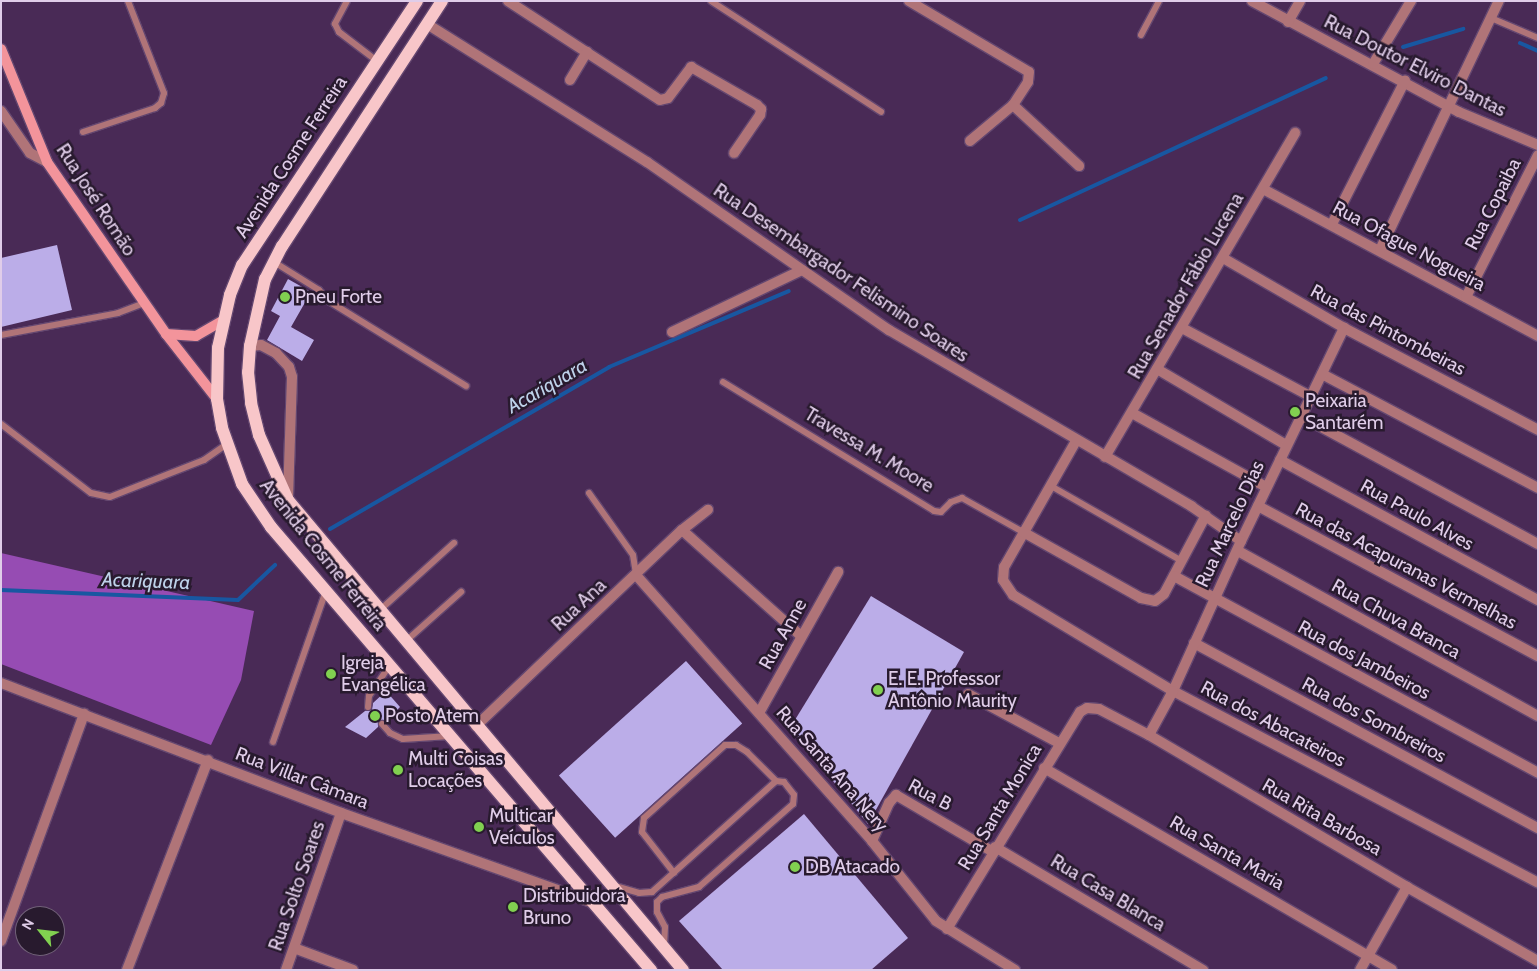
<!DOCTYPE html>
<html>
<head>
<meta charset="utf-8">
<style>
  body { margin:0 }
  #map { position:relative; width:1539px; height:971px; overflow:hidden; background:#492a56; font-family:Cabin,sans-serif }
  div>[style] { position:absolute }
  .forest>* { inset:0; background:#964cb3 }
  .stream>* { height:4px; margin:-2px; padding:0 2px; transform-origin:2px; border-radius:2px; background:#1857a1 }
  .building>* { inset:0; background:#bbade8; transform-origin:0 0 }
  .roads { filter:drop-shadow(1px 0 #644770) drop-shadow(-1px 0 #644770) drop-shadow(0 1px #644770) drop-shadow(0 -1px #644770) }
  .service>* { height:6px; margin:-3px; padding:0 3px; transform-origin:3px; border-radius:3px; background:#b07478 }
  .minor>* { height:10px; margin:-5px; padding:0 5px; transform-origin:5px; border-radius:5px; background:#b07478 }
  .tertiary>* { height:10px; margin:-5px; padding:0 5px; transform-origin:5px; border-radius:5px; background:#b07478 }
  .secondary>* { height:10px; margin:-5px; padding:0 5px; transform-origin:5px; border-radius:5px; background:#f3949b }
  .primary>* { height:12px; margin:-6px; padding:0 6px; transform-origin:6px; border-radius:6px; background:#f8c6c9 }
  .dots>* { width:14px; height:14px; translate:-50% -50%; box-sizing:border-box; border:2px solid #281a2e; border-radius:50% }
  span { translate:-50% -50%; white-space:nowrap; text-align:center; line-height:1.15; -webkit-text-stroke:5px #281a2e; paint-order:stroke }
  .street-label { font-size:19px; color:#e0cde9 }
  .poi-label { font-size:19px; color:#e0cde9 }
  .left { translate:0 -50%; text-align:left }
  .water-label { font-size:20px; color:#bed1e9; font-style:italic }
  .frame { position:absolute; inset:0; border:2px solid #e0cde9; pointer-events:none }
  .north { position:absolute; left:15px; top:906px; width:50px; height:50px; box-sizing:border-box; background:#281a2e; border:1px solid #726279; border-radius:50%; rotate:299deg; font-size:14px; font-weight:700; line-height:20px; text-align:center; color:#e0cde9 }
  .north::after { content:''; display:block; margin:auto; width:18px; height:22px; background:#81d050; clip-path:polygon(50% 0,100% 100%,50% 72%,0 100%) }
</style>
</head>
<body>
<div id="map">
  <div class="forest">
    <i style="clip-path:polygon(1px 553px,254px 611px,241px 680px,211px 745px,1px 664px)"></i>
  </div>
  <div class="stream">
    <i style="left:1520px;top:43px;width:20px;rotate:24deg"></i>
    <i style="left:1403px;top:47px;width:63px;rotate:-16.7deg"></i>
    <i style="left:1020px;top:220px;width:337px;rotate:-24.9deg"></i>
    <i style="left:330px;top:529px;width:323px;rotate:-30.1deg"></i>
    <i style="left:609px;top:367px;width:195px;rotate:-22.9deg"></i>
    <i style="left:1px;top:590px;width:237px;rotate:2.4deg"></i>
    <i style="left:238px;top:600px;width:51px;rotate:-43.4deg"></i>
  </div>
  <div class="building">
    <i style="clip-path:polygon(57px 245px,72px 310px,1px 327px,1px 258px)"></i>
    <i style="clip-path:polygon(288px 279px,311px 292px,291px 327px,314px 340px,302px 361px,267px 340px,280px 316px,271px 311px)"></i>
    <i style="clip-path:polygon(871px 596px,964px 652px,868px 824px,790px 728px)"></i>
    <i style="left:686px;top:661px;width:84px;height:171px;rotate:48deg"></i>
    <i style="clip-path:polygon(386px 691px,400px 707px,386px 721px,379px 720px,378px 727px,366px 738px,345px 727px,365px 711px,372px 710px,373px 703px)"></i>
    <i style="clip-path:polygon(804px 814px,908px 938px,871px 970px,723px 970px,679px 921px)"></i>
  </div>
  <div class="roads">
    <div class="service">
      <i style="left:347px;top:1px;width:26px;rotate:118deg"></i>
      <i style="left:335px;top:24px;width:9px;rotate:63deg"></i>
      <i style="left:339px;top:32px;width:48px;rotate:37.3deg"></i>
      <i style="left:711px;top:1px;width:203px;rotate:33.1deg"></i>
      <i style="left:1491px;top:18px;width:51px;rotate:23.1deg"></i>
      <i style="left:1141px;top:35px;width:38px;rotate:-62deg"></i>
      <i style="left:83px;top:132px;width:76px;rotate:-18.4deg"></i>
      <i style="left:155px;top:108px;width:8px;rotate:-40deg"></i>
      <i style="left:161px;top:103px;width:10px;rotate:-73deg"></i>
      <i style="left:164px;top:93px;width:99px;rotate:-111.4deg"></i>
      <i style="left:274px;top:262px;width:53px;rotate:31.9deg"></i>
      <i style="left:319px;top:290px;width:16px;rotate:47deg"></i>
      <i style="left:330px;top:302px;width:160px;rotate:31.7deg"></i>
      <i style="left:1px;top:335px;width:119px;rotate:-10.6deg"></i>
      <i style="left:118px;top:313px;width:28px;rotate:-21deg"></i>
      <i style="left:723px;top:382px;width:247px;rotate:31.4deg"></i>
      <i style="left:934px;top:511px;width:7px;rotate:8deg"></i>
      <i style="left:941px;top:512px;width:14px;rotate:-45deg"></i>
      <i style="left:951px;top:502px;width:12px;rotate:-20deg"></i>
      <i style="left:962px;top:498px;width:70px;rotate:29.1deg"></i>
      <i style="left:1px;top:424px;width:113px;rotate:37.5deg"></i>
      <i style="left:91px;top:493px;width:19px;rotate:12deg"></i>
      <i style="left:110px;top:497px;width:101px;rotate:-21.5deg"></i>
      <i style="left:204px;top:460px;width:28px;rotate:-35deg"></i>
      <i style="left:1051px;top:486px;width:151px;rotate:29.8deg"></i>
      <i style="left:589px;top:493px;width:76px;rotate:54.6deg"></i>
      <i style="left:633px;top:555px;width:20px;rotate:81deg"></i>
      <i style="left:380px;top:610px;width:100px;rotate:-42.2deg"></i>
      <i style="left:406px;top:641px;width:74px;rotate:-41.7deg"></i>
      <i style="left:368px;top:707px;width:11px;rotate:-85deg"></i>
      <i style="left:369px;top:696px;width:36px;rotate:-56deg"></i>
      <i style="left:382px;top:724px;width:12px;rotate:48deg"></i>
      <i style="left:390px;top:733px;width:14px;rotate:25deg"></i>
      <i style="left:403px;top:739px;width:47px;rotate:-3.7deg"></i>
      <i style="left:273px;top:742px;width:160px;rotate:-70.7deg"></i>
      <i style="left:674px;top:873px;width:52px;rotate:-128deg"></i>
      <i style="left:642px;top:832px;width:14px;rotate:-82deg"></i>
      <i style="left:644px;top:818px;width:109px;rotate:-42deg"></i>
      <i style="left:725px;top:745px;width:11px"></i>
      <i style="left:736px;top:745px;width:13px;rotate:32deg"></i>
      <i style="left:747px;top:752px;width:41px;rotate:45deg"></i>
      <i style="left:615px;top:886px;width:25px;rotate:16deg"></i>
      <i style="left:639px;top:893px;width:13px;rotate:-4deg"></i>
      <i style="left:652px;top:892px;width:166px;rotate:-41.8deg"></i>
      <i style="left:776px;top:781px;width:8px;rotate:7deg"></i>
      <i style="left:784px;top:782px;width:16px;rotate:52deg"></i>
      <i style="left:794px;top:795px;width:9px;rotate:96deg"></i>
      <i style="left:793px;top:804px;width:125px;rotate:138.6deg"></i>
      <i style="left:699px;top:887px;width:38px;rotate:165deg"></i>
      <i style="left:662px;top:897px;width:7px;rotate:135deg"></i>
      <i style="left:657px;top:902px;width:10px;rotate:90deg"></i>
      <i style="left:657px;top:912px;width:17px;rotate:62deg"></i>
      <i style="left:665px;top:927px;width:19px;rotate:93deg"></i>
    </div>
    <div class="minor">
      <i style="left:508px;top:1px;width:181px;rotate:33.1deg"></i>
      <i style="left:660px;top:100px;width:8px;rotate:-14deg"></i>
      <i style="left:668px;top:98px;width:39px;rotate:-53deg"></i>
      <i style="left:691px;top:67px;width:76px;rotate:29.9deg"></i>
      <i style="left:757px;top:105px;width:6px;rotate:45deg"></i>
      <i style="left:761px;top:109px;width:6px;rotate:99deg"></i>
      <i style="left:760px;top:115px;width:46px;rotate:124.4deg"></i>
      <i style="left:909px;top:1px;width:139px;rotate:30.6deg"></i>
      <i style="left:1029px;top:72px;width:10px;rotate:96deg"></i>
      <i style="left:1028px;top:82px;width:27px;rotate:123deg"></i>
      <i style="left:1013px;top:105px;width:56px;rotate:140.1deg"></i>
      <i style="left:1252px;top:1px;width:235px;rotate:28.2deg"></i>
      <i style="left:1459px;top:112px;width:86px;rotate:22.7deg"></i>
      <i style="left:1288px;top:22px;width:24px;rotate:-60deg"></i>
      <i style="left:1373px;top:64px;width:74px;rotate:-58.9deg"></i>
      <i style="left:570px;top:80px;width:33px;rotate:-59deg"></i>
      <i style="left:1013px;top:105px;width:90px;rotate:42.7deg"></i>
      <i style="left:1px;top:111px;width:51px;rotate:55.4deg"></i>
      <i style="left:30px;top:153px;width:19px;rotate:28deg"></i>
      <i style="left:1263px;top:189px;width:312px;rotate:28.1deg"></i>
      <i style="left:1332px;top:224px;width:161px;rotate:-63deg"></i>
      <i style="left:1380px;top:250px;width:276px;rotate:-64.5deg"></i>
      <i style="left:1223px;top:258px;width:140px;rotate:30deg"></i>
      <i style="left:1344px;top:328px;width:219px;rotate:27.7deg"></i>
      <i style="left:1466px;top:297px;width:159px;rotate:-63.1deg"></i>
      <i style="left:1182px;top:328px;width:145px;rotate:28deg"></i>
      <i style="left:672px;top:332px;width:144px;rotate:-25.5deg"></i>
      <i style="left:250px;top:346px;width:11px;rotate:-5deg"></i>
      <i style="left:261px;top:345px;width:17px;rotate:28deg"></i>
      <i style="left:276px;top:353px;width:19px;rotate:47deg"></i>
      <i style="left:289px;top:367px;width:10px;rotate:73deg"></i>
      <i style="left:292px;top:377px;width:122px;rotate:91.9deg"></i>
      <i style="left:1157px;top:369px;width:150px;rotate:30.5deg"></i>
      <i style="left:1322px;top:374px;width:244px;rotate:27.8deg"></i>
      <i style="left:1132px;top:413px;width:153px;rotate:28.9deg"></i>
      <i style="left:1301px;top:416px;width:269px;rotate:28.4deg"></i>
      <i style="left:1076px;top:441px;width:145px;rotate:119.7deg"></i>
      <i style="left:1004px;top:567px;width:13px;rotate:94deg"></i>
      <i style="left:1003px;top:580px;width:18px;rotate:56deg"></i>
      <i style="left:1013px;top:595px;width:187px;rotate:31deg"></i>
      <i style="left:1173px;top:691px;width:412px;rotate:27.7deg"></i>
      <i style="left:1105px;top:457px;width:376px;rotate:-59.6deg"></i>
      <i style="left:1280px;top:460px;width:294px;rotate:28.5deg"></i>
      <i style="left:1258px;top:506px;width:318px;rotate:28.2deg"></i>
      <i style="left:682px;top:530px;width:158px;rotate:41.7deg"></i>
      <i style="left:1023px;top:532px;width:135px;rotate:29.2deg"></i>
      <i style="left:1141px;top:598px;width:14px;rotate:12deg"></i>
      <i style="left:1155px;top:601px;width:11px;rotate:-38deg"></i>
      <i style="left:1164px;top:594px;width:89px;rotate:-62deg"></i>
      <i style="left:1241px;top:541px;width:237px;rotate:-64.2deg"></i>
      <i style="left:1238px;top:551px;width:342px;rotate:28.8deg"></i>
      <i style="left:636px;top:575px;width:356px;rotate:48.4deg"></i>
      <i style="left:872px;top:841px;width:102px;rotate:51.3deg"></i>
      <i style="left:936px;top:921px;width:93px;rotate:31.8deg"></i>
      <i style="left:1174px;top:576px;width:414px;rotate:28.4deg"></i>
      <i style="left:1194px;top:643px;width:391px;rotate:28.3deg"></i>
      <i style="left:1px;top:683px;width:364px;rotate:20.9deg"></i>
      <i style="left:341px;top:813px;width:265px;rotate:19.6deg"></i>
      <i style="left:968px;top:694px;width:103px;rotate:28.3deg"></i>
      <i style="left:759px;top:713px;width:162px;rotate:-60.7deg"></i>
      <i style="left:476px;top:726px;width:284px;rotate:-43.6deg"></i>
      <i style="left:682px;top:530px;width:33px;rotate:-38deg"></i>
      <i style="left:1044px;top:768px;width:402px;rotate:30.1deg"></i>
      <i style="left:872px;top:841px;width:42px;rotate:-65.9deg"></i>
      <i style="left:889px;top:803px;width:11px;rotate:-49deg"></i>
      <i style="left:896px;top:795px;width:113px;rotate:30.4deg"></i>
      <i style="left:995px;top:847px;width:242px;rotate:30.6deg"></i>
      <i style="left:1407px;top:887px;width:150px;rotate:29.5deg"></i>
      <i style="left:947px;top:929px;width:255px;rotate:-58.5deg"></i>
      <i style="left:1080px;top:712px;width:8px;rotate:-30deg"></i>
      <i style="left:1087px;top:708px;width:12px;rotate:5deg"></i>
      <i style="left:1099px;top:709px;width:56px;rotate:27.5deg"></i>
      <i style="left:1px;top:941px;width:242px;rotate:-69.9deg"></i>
      <i style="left:294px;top:948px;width:63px;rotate:20.4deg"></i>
      <i style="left:127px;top:970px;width:225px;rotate:-68.9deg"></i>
      <i style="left:286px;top:970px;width:166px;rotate:-70.7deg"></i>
    </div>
    <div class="tertiary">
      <i style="left:427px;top:24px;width:260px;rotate:32.1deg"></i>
      <i style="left:647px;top:162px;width:295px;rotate:34.8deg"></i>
      <i style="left:889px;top:330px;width:350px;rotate:30.2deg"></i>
      <i style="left:1191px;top:506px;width:61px;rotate:35deg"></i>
      <i style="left:1241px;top:541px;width:165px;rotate:114.4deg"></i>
      <i style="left:1173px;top:691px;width:50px;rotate:118.6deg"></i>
      <i style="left:1149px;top:735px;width:299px;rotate:30.5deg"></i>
      <i style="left:1407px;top:887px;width:95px;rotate:119.5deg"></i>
    </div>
    <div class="secondary">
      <i style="left:1px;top:49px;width:122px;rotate:67.8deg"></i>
      <i style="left:47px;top:162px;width:209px;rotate:55.3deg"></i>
      <i style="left:166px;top:334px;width:83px;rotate:51.9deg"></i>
      <i style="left:166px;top:334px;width:30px;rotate:4deg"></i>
      <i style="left:196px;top:336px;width:30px;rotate:-30deg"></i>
    </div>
    <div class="primary">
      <i style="left:417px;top:1px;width:317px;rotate:123.5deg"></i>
      <i style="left:242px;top:265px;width:32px;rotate:112deg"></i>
      <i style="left:230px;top:295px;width:54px;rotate:102.8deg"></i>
      <i style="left:218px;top:348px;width:51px;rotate:91.1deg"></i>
      <i style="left:217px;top:399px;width:29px;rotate:80deg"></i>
      <i style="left:222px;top:428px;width:59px;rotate:70.3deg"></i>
      <i style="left:242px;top:484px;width:52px;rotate:56deg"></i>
      <i style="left:271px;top:527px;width:584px;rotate:49.38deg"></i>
      <i style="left:442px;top:1px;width:293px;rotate:123.1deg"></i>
      <i style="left:282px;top:246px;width:37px;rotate:117deg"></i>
      <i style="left:265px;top:279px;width:69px;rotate:102.6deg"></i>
      <i style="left:250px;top:346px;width:26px;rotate:94deg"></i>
      <i style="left:248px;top:372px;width:31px;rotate:84deg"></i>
      <i style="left:251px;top:403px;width:33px;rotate:76deg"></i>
      <i style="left:259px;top:435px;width:71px;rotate:66deg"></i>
      <i style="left:288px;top:500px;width:614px;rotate:49.96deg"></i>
    </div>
  </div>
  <div class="dots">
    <i style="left:285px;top:297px;background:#81d050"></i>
    <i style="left:1295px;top:412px;background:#81d050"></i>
    <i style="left:331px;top:674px;background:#81d050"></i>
    <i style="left:878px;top:690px;background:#81d050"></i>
    <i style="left:375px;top:716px;background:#81d050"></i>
    <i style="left:398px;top:770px;background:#81d050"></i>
    <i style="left:479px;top:827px;background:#81d050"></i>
    <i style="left:795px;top:867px;background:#81d050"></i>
    <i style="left:513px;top:907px;background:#81d050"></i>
  </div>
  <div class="street-label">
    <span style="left:1415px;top:66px;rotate:27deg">Rua Doutor Elviro Dantas</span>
    <span style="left:291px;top:157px;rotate:-57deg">Avenida Cosme Ferreira</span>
    <span style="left:96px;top:200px;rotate:57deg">Rua José Romão</span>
    <span style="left:1493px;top:204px;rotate:-63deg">Rua Copaiba</span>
    <span style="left:1409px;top:246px;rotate:28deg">Rua Ofague Nogueira</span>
    <span style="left:841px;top:273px;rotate:34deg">Rua Desembargador Felismino Soares</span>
    <span style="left:1186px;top:286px;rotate:-60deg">Rua Senador Fábio Lucena</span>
    <span style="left:1388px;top:330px;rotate:28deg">Rua das Pintombeiras</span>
    <span style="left:869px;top:450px;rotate:31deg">Travessa M. Moore</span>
    <span style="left:1417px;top:515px;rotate:29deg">Rua Paulo Alves</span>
    <span style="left:1230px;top:524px;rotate:-65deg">Rua Marcelo Dias</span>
    <span style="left:323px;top:555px;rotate:51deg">Avenida Cosme Ferreira</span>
    <span style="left:1406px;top:566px;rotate:28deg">Rua das Acapuranas Vermelhas</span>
    <span style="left:579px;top:605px;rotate:-43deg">Rua Ana</span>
    <span style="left:1396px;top:619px;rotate:29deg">Rua Chuva Branca</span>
    <span style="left:783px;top:634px;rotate:-61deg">Rua Anne</span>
    <span style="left:1364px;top:660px;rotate:28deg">Rua dos Jambeiros</span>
    <span style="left:1374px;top:720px;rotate:28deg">Rua dos Sombreiros</span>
    <span style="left:1273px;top:724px;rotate:28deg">Rua dos Abacateiros</span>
    <span style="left:832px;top:769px;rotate:49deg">Rua Santa Ana Nery</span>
    <span style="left:302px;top:778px;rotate:21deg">Rua Villar Câmara</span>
    <span style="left:930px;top:795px;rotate:28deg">Rua B</span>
    <span style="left:1000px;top:807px;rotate:-59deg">Rua Santa Monica</span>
    <span style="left:1322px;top:817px;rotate:30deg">Rua Rita Barbosa</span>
    <span style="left:1227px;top:853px;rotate:30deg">Rua Santa Maria</span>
    <span style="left:297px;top:886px;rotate:-71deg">Rua Solto Soares</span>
    <span style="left:1108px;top:893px;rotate:31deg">Rua Casa Blanca</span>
  </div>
  <div class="poi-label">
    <span class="left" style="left:295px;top:297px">Pneu Forte</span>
    <span class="left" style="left:1305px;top:412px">Peixaria<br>Santarém</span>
    <span class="left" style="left:341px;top:674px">Igreja<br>Evangélica</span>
    <span class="left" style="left:888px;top:690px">E. E. Professor<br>Antônio Maurity</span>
    <span class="left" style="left:385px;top:716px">Posto Atem</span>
    <span class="left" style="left:408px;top:770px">Multi Coisas<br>Locações</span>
    <span class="left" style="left:489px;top:827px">Multicar<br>Veículos</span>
    <span class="left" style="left:805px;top:867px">DB Atacado</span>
    <span class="left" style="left:523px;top:907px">Distribuidora<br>Bruno</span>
  </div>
  <div class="water-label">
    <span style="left:547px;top:386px;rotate:-30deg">Acariquara</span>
    <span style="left:146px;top:581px;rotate:2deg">Acariquara</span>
  </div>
  <div class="frame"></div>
  <div class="north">N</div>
</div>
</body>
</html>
